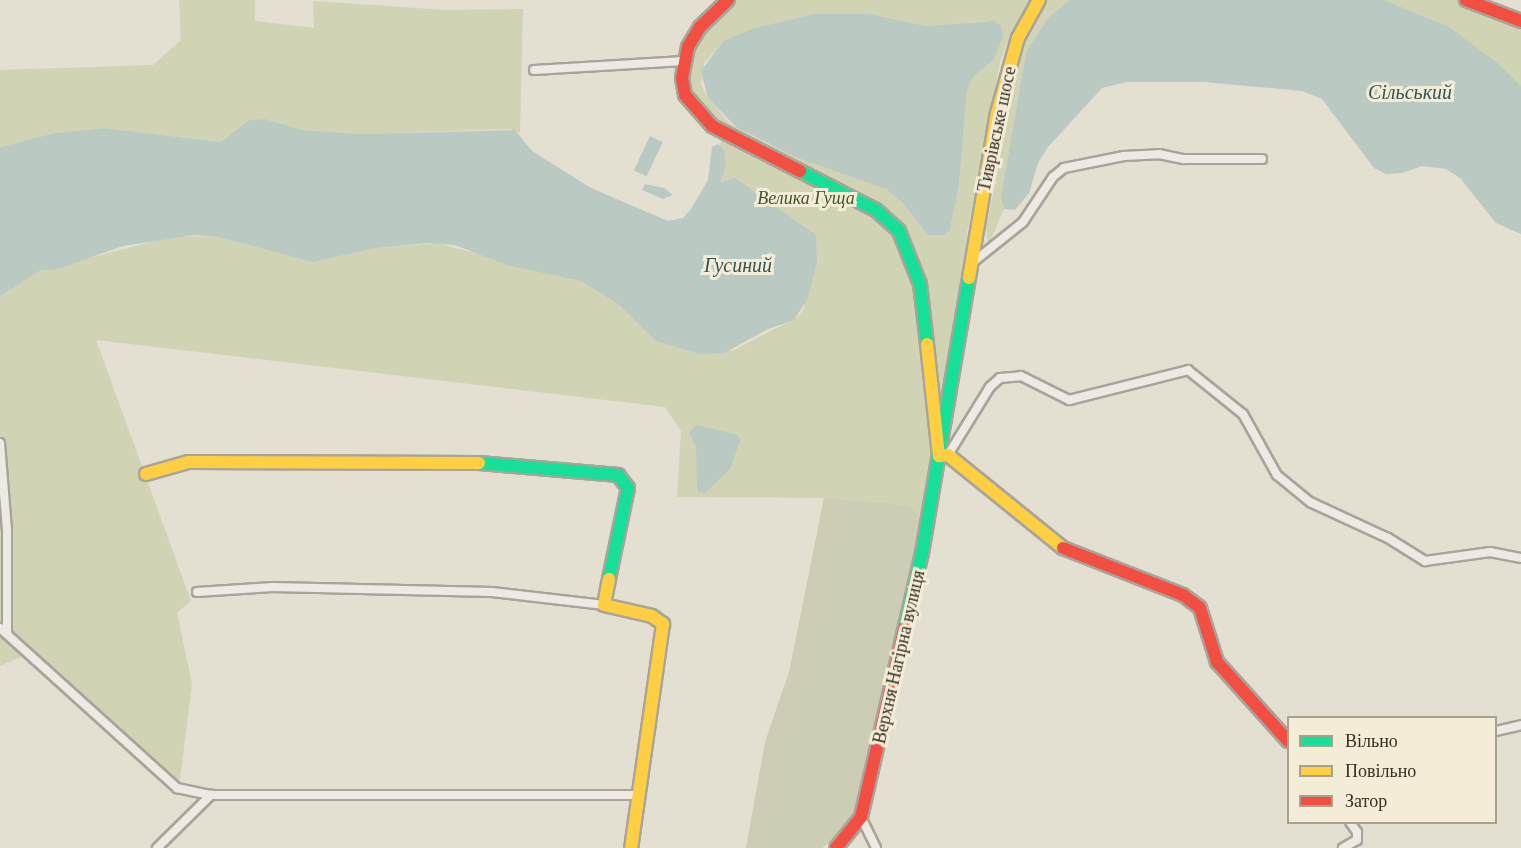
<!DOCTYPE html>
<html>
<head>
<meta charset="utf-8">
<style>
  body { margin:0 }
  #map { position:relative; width:1521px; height:848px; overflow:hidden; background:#e3dfd1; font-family:"Times New Roman",serif }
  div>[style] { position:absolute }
  .green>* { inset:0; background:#d0d3b4 }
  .cemetery>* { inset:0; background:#cccdb4 }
  .water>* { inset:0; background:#bac9c2; transform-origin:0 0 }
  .roads { filter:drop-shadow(2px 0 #a9a499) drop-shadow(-2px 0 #a9a499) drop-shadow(0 2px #a9a499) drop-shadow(0 -2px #a9a499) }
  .street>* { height:8px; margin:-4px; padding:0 4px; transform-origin:4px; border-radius:4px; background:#eceae2 }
  .fast>* { height:12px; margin:-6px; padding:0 6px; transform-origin:6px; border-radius:6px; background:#16e098 }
  .slow>* { height:12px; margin:-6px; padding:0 6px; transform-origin:6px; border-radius:6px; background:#ffcf43 }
  .jam>* { height:12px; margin:-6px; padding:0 6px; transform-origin:6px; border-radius:6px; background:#f24e42 }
  span { translate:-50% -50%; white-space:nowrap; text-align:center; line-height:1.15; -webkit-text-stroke:6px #f3edd8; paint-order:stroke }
  .street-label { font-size:18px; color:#382e21 }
  .park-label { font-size:18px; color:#46532a; font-style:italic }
  .water-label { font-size:20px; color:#325656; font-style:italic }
  .legend { position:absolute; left:1287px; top:716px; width:210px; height:108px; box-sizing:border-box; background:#f3edd8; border:2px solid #a8a18f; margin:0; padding:8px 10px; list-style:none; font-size:18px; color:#382e21 }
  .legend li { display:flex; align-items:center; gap:12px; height:30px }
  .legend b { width:30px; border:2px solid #a8a18f }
</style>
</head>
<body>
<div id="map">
  <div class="green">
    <i style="clip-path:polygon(179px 0,255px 0,255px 21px,314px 28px,313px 1px,446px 10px,523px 9px,520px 133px,510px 129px,358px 134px,303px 130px,265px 119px,249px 120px,221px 142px,104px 128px,55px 133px,0 147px,0 70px,153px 65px,181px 40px)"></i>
    <i style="clip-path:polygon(evenodd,728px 0,1032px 0,1035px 5px,1039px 0,1090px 0,1048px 18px,1026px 52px,1001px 197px,1004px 209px,988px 246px,986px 229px,1021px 52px,1042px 14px,1034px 6px,1012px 29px,1000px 62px,967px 233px,965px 264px,941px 410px,938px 410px,919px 284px,914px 290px,927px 365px,930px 458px,920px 517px,907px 505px,824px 498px,677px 497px,681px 431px,665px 407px,96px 340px,191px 601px,177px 613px,192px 684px,180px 779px,167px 779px,28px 654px,0 666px,0 296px,36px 272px,174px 236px,218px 237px,313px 262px,376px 248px,437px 243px,581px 281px,619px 305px,656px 341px,699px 354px,734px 350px,798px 317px,805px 307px,725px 184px,719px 182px,724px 172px,720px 145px,723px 134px,690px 103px,685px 55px,728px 0,813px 14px,870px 14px,926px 26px,989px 21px,993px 60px,973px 77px,967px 91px,959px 185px,950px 230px,928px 235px,902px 202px,886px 189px,766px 143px,729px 123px,708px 98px,701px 85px,704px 63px,723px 41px,751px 29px,813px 14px)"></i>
    <i style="clip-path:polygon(1362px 0,1487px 0,1484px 6px,1521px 21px,1521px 104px)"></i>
  </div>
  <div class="cemetery">
    <i style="clip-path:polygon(824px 498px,908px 505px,920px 517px,919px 536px,854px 815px,841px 834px,822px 848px,746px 848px,765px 742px,789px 672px)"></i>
  </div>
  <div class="water">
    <i style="clip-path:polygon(1070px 0,1384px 0,1449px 27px,1496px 62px,1521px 86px,1521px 234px,1496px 223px,1460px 178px,1446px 169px,1422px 166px,1402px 173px,1386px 174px,1374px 168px,1322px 99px,1302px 91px,1204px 82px,1127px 82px,1102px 88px,1048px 147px,1038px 163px,1029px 193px,1015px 210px,1004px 209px,1001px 197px,1026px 52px,1048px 18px)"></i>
    <i style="clip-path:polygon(813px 14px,870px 14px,926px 26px,994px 21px,1001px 25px,1003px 36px,993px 60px,973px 77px,967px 91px,959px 185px,950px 230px,944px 235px,928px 235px,902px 202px,886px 189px,798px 158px,736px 127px,708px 98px,701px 71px,723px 41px,751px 29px)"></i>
    <i style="clip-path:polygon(265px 119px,303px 130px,358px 134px,515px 130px,532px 151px,591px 188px,668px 221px,683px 218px,691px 209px,708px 180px,712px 147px,718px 144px,724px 150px,726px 166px,720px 183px,735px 178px,816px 235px,817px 262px,808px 298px,794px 320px,768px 329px,724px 353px,699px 354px,656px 341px,619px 305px,581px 281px,507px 265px,455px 245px,428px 243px,376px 248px,313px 262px,218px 237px,194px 235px,123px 246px,55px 270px,41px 270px,0 296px,0 147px,55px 133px,104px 128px,221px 142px,249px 120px)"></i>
    <i style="left:650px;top:136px;width:14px;height:38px;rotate:25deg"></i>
    <i style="clip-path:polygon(645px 184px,664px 188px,673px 195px,663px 199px,642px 190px)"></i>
    <i style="clip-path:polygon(696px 425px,738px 435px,740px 441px,730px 469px,705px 493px,697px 491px,696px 447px,689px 433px)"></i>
  </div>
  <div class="roads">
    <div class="street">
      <i style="left:534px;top:70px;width:150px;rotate:-3.4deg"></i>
      <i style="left:972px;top:263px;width:65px;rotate:-38.8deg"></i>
      <i style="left:1023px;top:222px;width:54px;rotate:-56.3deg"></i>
      <i style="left:1053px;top:177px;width:14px;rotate:-39deg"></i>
      <i style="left:1064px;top:168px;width:61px;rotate:-11.3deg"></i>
      <i style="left:1124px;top:156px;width:35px;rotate:-3deg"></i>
      <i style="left:1159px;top:154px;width:25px;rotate:12deg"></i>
      <i style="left:1183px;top:159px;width:79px"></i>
      <i style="left:0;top:443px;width:87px;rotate:85.4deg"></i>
      <i style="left:7px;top:530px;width:104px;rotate:90deg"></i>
      <i style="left:948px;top:455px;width:80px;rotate:-58.3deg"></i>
      <i style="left:990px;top:387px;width:13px;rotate:-42deg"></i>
      <i style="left:1000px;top:378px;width:21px;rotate:-5deg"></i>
      <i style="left:1021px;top:376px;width:54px;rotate:26.6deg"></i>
      <i style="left:1069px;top:400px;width:123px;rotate:-14.1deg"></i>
      <i style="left:1188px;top:370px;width:70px;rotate:38.7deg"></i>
      <i style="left:1243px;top:414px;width:70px;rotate:60.9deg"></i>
      <i style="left:1277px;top:475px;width:43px;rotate:39.3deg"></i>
      <i style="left:1310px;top:502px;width:86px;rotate:24.8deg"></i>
      <i style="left:1388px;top:538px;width:44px;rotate:31.9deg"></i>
      <i style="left:1425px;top:561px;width:66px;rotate:-7.9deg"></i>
      <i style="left:1490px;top:552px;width:32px;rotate:11deg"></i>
      <i style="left:197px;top:592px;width:76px;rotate:-3.8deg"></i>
      <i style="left:273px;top:587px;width:219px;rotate:1.3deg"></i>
      <i style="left:492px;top:592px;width:113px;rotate:6.6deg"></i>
      <i style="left:0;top:628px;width:239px;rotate:42.1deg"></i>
      <i style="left:177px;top:788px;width:35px;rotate:12deg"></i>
      <i style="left:211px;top:795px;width:425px"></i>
      <i style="left:1496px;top:731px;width:26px;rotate:-13deg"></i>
      <i style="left:861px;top:817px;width:34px;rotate:64deg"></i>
      <i style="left:157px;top:848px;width:76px;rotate:-44.5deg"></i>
      <i style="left:1343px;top:848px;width:16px;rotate:-30deg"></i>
      <i style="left:1357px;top:840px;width:8px;rotate:-90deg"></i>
      <i style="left:1357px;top:832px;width:12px;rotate:-125deg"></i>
    </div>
    <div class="fast">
      <i style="left:800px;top:171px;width:85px;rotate:27.2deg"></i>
      <i style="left:876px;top:210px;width:31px;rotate:42deg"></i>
      <i style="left:899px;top:231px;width:57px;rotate:68.4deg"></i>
      <i style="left:920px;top:284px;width:60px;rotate:83.3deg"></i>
      <i style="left:479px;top:463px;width:140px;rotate:4.9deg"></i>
      <i style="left:618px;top:475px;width:16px;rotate:52deg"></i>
      <i style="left:628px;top:488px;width:93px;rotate:101.8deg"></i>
      <i style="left:905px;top:627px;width:76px;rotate:-77.1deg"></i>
      <i style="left:922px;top:553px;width:279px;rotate:-80.3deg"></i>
    </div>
    <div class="slow">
      <i style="left:969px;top:278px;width:167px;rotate:-80.4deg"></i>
      <i style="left:997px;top:113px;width:78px;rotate:-74.4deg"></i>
      <i style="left:1018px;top:38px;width:43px;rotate:-61.1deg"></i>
      <i style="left:927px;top:344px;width:113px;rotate:83.9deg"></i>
      <i style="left:939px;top:456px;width:9px;rotate:-6deg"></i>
      <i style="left:948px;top:455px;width:148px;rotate:39deg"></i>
      <i style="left:146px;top:474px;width:44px;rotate:-15.9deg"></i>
      <i style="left:188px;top:462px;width:291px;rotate:0.2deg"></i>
      <i style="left:609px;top:579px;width:26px;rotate:101deg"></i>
      <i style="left:604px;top:605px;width:49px;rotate:12.9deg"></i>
      <i style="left:652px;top:616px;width:14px;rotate:36deg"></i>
      <i style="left:663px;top:624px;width:226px;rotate:98.1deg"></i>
    </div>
    <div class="jam">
      <i style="left:728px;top:0;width:39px;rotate:136deg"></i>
      <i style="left:700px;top:27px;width:23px;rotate:121deg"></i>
      <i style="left:688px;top:47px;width:32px;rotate:101deg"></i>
      <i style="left:682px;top:78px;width:17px;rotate:80deg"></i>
      <i style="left:685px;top:95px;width:41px;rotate:48.9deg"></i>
      <i style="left:712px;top:126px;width:99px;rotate:27.1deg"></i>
      <i style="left:1466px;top:0;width:59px;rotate:20.9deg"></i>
      <i style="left:1063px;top:548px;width:129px;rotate:21.4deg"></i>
      <i style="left:1183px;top:595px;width:21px;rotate:37deg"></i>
      <i style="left:1200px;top:608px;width:57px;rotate:72.5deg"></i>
      <i style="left:1217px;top:662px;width:106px;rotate:48.1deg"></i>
      <i style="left:836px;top:848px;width:40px;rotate:-51deg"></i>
      <i style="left:861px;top:817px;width:195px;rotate:-77deg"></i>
    </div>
  </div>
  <div class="street-label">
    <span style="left:997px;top:129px;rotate:-78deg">Тиврівське шосе</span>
    <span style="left:899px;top:657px;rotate:-77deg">Верхня Нагірна вулиця</span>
  </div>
  <div class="park-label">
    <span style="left:806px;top:198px">Велика Гуща</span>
  </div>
  <div class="water-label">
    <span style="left:1410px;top:92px">Сільський</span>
    <span style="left:738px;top:265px">Гусиний</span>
  </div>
  <ul class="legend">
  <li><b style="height:8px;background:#16e098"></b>Вільно</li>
  <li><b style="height:8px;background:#ffcf43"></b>Повільно</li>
  <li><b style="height:8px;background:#f24e42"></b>Затор</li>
  </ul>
</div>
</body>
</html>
